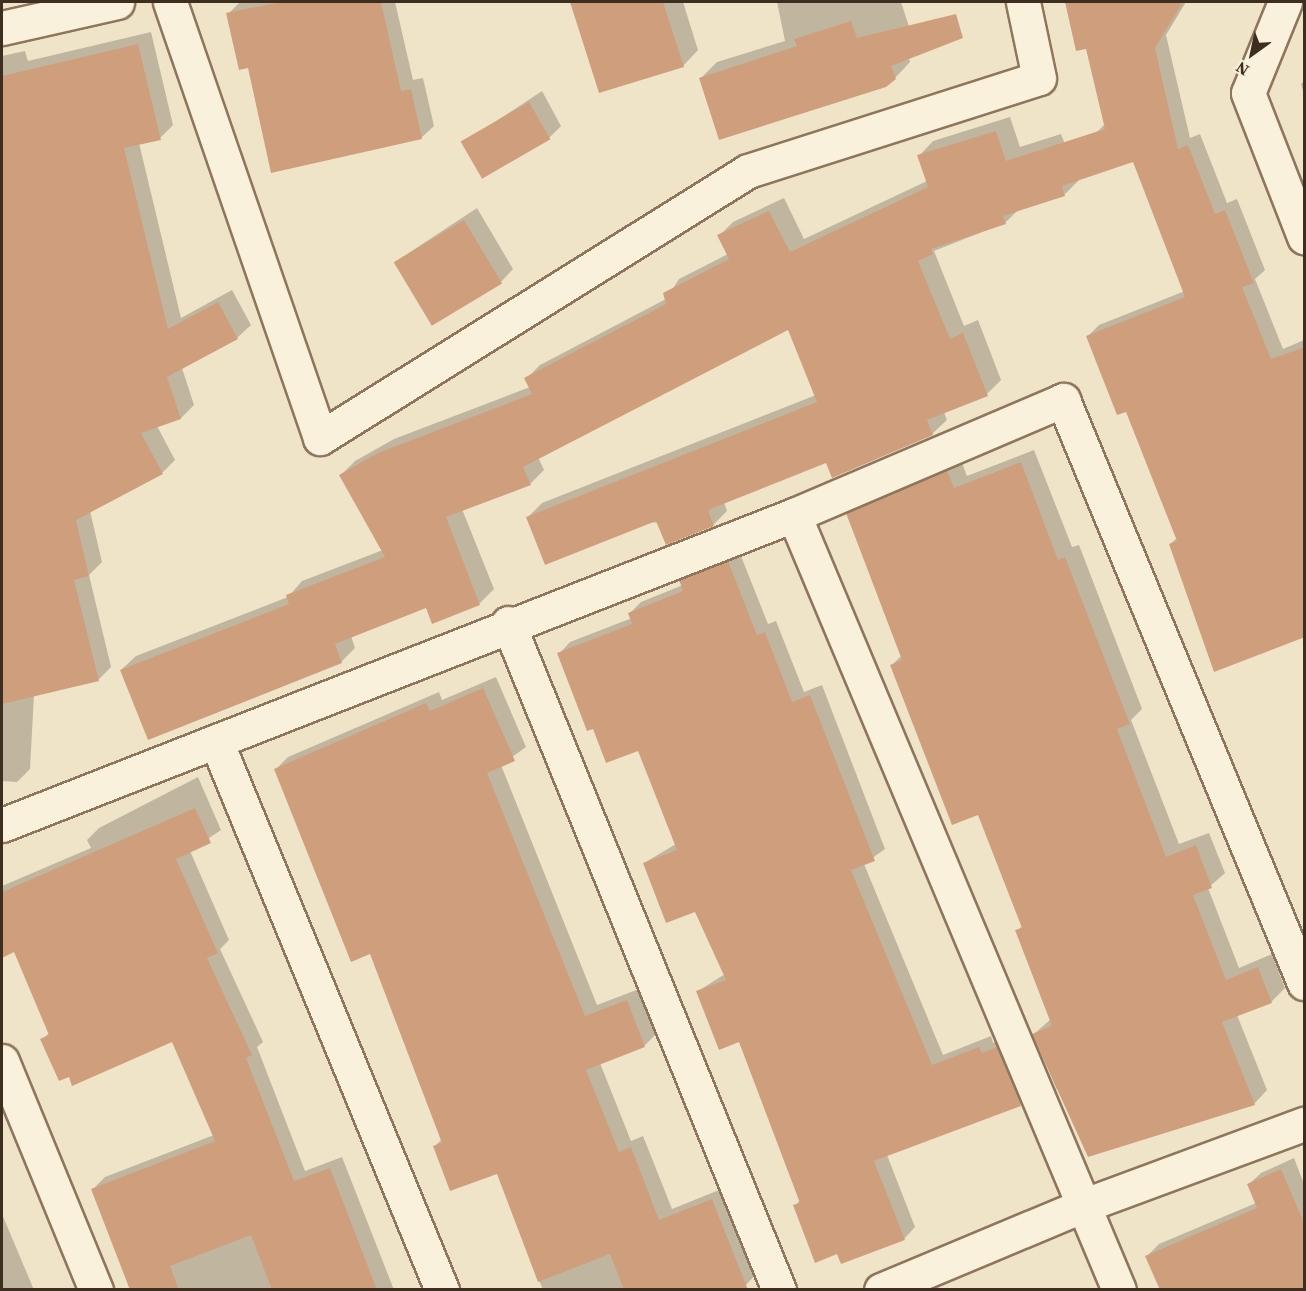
<!DOCTYPE html>
<html>
<head>
<meta charset="utf-8">
<style>
  body { margin:0 }
  #map { position:relative; width:1306px; height:1291px; overflow:hidden; background:#f0e4c8; font-family:"Source Serif 4",serif }
  div>[style] { position:absolute }
  .shadow>* { inset:0; background:#0003 }
  .building>* { inset:0; background:#cf9f7d; transform-origin:0 0 }
  .roads { filter:drop-shadow(2px 0 #8d765c) drop-shadow(-2px 0 #8d765c) drop-shadow(0 2px #8d765c) drop-shadow(0 -2px #8d765c) }
  .minor>* { height:33px; margin:-16.5px; padding:0 16.5px; transform-origin:16.5px; border-radius:16.5px; background:#faf1dc }
  span { translate:-50% -50%; white-space:nowrap; text-align:center; line-height:1.15; -webkit-text-stroke:5px #f7eed8; paint-order:stroke }
  .frame { position:absolute; inset:0; border:3px solid #3d2e20; pointer-events:none }
  .north { position:absolute; left:1222px; top:24px; width:60px; height:60px; -webkit-text-stroke:4px #f7eed8; paint-order:stroke; rotate:213deg; font-size:16px; font-weight:700; line-height:24px; text-align:center; color:#3d2e20 }
  .north::after { content:''; display:block; margin:auto; width:21px; height:27px; background:#3d2e20; clip-path:polygon(50% 0,100% 100%,50% 72%,0 100%) }
</style>
</head>
<body>
<div id="map">
  <div class="shadow">
    <i style="clip-path:polygon(240px 2px,395px 2px,413px 80px,423px 78px,434px 126px,421px 138px,249px 66px,228px 14px)"></i>
    <i style="clip-path:polygon(572px 2px,683px 2px,698px 50px,683px 66px,600px 91px)"></i>
    <i style="clip-path:polygon(777px 2px,901px 2px,915px 45px,907px 53px,910px 62px,895px 78px,701px 78px,717px 62px,785px 41px)"></i>
    <i style="clip-path:polygon(1066px 2px,1186px 2px,1166px 35px,1190px 138px,1200px 134px,1227px 203px,1237px 199px,1265px 270px,1255px 279px,1283px 349px,1304px 340px,1304px 635px,1170px 544px,1178px 537px,1127px 410px,1087px 337px,1099px 325px,1185px 291px,1134px 160px,1096px 133px,1105px 124px,1087px 47px,1077px 50px)"></i>
    <i style="clip-path:polygon(151px 32px,173px 125px,160px 138px,139px 143px,181px 318px,232px 290px,251px 325px,237px 338px,182px 368px,194px 405px,181px 418px,157px 426px,175px 460px,162px 473px,90px 511px,102px 562px,89px 575px,111px 667px,98px 680px,34px 695px,30px 769px,17px 782px,2px 781px,2px 56px,25px 51px,28px 61px)"></i>
    <i style="clip-path:polygon(1304px 81px,1304px 94px,1301px 84px)"></i>
    <i style="clip-path:polygon(542px 91px,561px 126px,549px 138px,463px 143px)"></i>
    <i style="clip-path:polygon(1010px 117px,1020px 147px,1061px 134px,1079px 180px,1065px 194px,1019px 209px,1005px 223px,934px 251px,964px 326px,978px 320px,1001px 380px,987px 394px,944px 412px,947px 420px,932px 434px,827px 461px,724px 502px,727px 511px,713px 525px,528px 517px,542px 503px,816px 395px,789px 328px,538px 457px,544px 470px,530px 484px,462px 509px,494px 589px,480px 603px,433px 622px,427px 606px,351px 636px,355px 648px,341px 662px,121px 670px,136px 656px,288px 597px,302px 581px,383px 550px,341px 475px,355px 461px,394px 439px,530px 387px,526px 379px,540px 365px,666px 299px,679px 279px,728px 254px,719px 236px,733px 222px,784px 198px,804px 239px,927px 181px,919px 156px,933px 141px)"></i>
    <i style="clip-path:polygon(477px 208px,513px 269px,501px 282px,395px 262px)"></i>
    <i style="clip-path:polygon(1034px 450px,1072px 547px,1079px 545px,1142px 709px,1131px 720px,1179px 844px,1209px 833px,1225px 873px,1208px 888px,1239px 968px,1272px 954px,1285px 988px,1271px 1002px,1237px 1015px,1267px 1090px,1254px 1104px,1057px 1090px,1034px 1034px,1051px 1019px,1017px 931px,1023px 925px,979px 813px,892px 665px,902px 655px,847px 514px,861px 500px,960px 458px,967px 476px)"></i>
    <i style="clip-path:polygon(739px 551px,768px 624px,776px 621px,804px 692px,822px 685px,885px 849px,864px 864px,943px 1055px,991px 1036px,993px 1043px,1008px 1037px,1032px 1093px,1020px 1104px,887px 1155px,915px 1227px,904px 1239px,838px 1252px,795px 1206px,800px 1200px,739px 1041px,698px 991px,725px 974px,696px 910px,644px 863px,676px 844px,639px 749px,593px 727px,559px 654px,570px 642px,632px 618px,630px 613px,641px 602px,683px 585px,692px 569px)"></i>
    <i style="clip-path:polygon(496px 677px,526px 747px,501px 765px,597px 1005px,639px 989px,656px 1034px,644px 1046px,600px 1063px,631px 1141px,643px 1136px,672px 1209px,724px 1188px,758px 1272px,746px 1285px,733px 1290px,543px 1290px,497px 1172px,434px 1147px,442px 1139px,371px 952px,276px 769px,288px 757px,439px 692px,442px 700px)"></i>
    <i style="clip-path:polygon(198px 777px,221px 830px,190px 851px,229px 940px,220px 949px,263px 1042px,257px 1047px,305px 1171px,342px 1157px,394px 1290px,138px 1290px,93px 1189px,105px 1177px,214px 1135px,173px 1040px,69px 1075px,42px 1040px,50px 1032px,15px 950px,2px 956px,2px 886px,91px 848px,87px 840px,99px 828px)"></i>
    <i style="clip-path:polygon(1294px 1158px,1304px 1184px,1304px 1290px,1147px 1256px,1159px 1244px,1256px 1203px,1248px 1185px,1261px 1173px)"></i>
    <i style="clip-path:polygon(2px 1214px,34px 1290px,2px 1290px)"></i>
  </div>
  <div class="building">
    <i style="clip-path:polygon(281px 2px,381px 2px,401px 91px,411px 89px,422px 139px,271px 173px,248px 68px,239px 70px,226px 13px)"></i>
    <i style="clip-path:polygon(570px 2px,663px 2px,684px 67px,599px 93px)"></i>
    <i style="clip-path:polygon(1065px 2px,1183px 2px,1155px 48px,1178px 149px,1188px 145px,1215px 214px,1225px 210px,1254px 283px,1242px 287px,1271px 359px,1305px 347px,1305px 637px,1214px 672px,1169px 544px,1177px 541px,1126px 412px,1117px 415px,1086px 336px,1185px 297px,1133px 162px,1062px 186px,1065px 196px,1003px 216px,1006px 224px,931px 249px,933px 254px,918px 261px,950px 339px,963px 333px,988px 396px,927px 420px,933px 435px,832px 478px,826px 463px,708px 510px,714px 526px,666px 545px,656px 521px,545px 565px,526px 517px,817px 402px,788px 330px,523px 467px,531px 485px,446px 517px,480px 605px,432px 624px,426px 608px,335px 644px,342px 663px,148px 740px,120px 670px,289px 604px,286px 595px,385px 557px,339px 475px,378px 453px,532px 394px,524px 378px,666px 304px,663px 293px,729px 259px,717px 235px,769px 211px,790px 252px,928px 187px,917px 155px,996px 131px,1006px 161px,1105px 129px,1086px 49px,1076px 51px)"></i>
    <i style="clip-path:polygon(956px 14px,963px 38px,891px 66px,896px 79px,886px 87px,719px 140px,699px 78px,797px 46px,794px 39px,851px 21px,857px 38px)"></i>
    <i style="clip-path:polygon(138px 44px,161px 140px,124px 148px,168px 329px,218px 302px,238px 339px,167px 377px,181px 419px,141px 433px,163px 474px,76px 520px,89px 576px,74px 580px,99px 681px,2px 704px,2px 76px)"></i>
    <i style="left:529px;top:102px;width:43px;height:79px;rotate:60deg"></i>
    <i style="left:464px;top:220px;width:74px;height:82px;rotate:59deg"></i>
    <i style="clip-path:polygon(1021px 462px,1058px 560px,1065px 557px,1130px 724px,1117px 729px,1166px 857px,1196px 845px,1212px 888px,1193px 895px,1226px 980px,1258px 967px,1272px 1003px,1222px 1022px,1255px 1105px,1088px 1157px,1032px 1034px,1052px 1026px,1015px 930px,1022px 928px,978px 815px,952px 825px,890px 665px,902px 660px,846px 513px,947px 470px,954px 488px)"></i>
    <i style="clip-path:polygon(728px 561px,757px 635px,765px 632px,792px 702px,810px 695px,875px 861px,851px 870px,932px 1065px,979px 1047px,982px 1053px,997px 1047px,1021px 1106px,874px 1161px,905px 1240px,841px 1264px,837px 1254px,815px 1263px,793px 1205px,800px 1203px,739px 1042px,719px 1050px,696px 991px,726px 980px,695px 912px,666px 923px,643px 863px,677px 850px,638px 751px,606px 763px,593px 729px,587px 731px,557px 653px,632px 624px,628px 613px,683px 591px,679px 580px)"></i>
    <i style="clip-path:polygon(483px 688px,515px 761px,487px 773px,585px 1016px,627px 1000px,645px 1047px,586px 1070px,619px 1152px,631px 1147px,659px 1220px,712px 1199px,748px 1290px,624px 1290px,610px 1254px,538px 1282px,497px 1174px,450px 1191px,433px 1146px,442px 1143px,370px 954px,351px 962px,274px 769px,426px 703px,430px 711px)"></i>
    <i style="clip-path:polygon(195px 808px,211px 843px,176px 859px,218px 953px,207px 958px,252px 1055px,246px 1058px,294px 1181px,330px 1168px,377px 1290px,272px 1290px,251px 1235px,170px 1266px,179px 1290px,130px 1290px,91px 1189px,215px 1141px,172px 1042px,72px 1086px,69px 1077px,59px 1081px,40px 1039px,49px 1035px,14px 952px,2px 958px,2px 892px)"></i>
    <i style="clip-path:polygon(1281px 1169px,1305px 1225px,1305px 1290px,1160px 1290px,1145px 1256px,1257px 1208px,1247px 1184px)"></i>
  </div>
  <div class="roads">
    <div class="minor">
      <i style="left:170px;top:2px;width:461px;rotate:71deg"></i>
      <i style="left:320px;top:438px;width:504px;rotate:-31.96deg"></i>
      <i style="left:748px;top:171px;width:305px;rotate:-17.7deg"></i>
      <i style="left:1039px;top:78px;width:78px;rotate:-101.9deg"></i>
      <i style="left:1285px;top:2px;width:98px;rotate:112.1deg"></i>
      <i style="left:1248px;top:93px;width:155px;rotate:68.7deg"></i>
      <i style="left:2px;top:28px;width:118px;rotate:-12.7deg"></i>
      <i style="left:794px;top:515px;width:840px;rotate:67.25deg"></i>
      <i style="left:508px;top:623px;width:720px;rotate:67.89deg"></i>
      <i style="left:216px;top:741px;width:594px;rotate:67.63deg"></i>
      <i style="left:2px;top:825px;width:851px;rotate:-21.38deg"></i>
      <i style="left:794px;top:515px;width:293px;rotate:-23.1deg"></i>
      <i style="left:1063px;top:400px;width:631px;rotate:67.54deg"></i>
      <i style="left:2px;top:1061px;width:248px;rotate:67.7deg"></i>
      <i style="left:881px;top:1290px;width:218px;rotate:-22.7deg"></i>
      <i style="left:1082px;top:1206px;width:237px;rotate:-20.3deg"></i>
    </div>
  </div>
  <div class="frame"></div>
  <div class="north">N</div>
</div>
</body>
</html>
